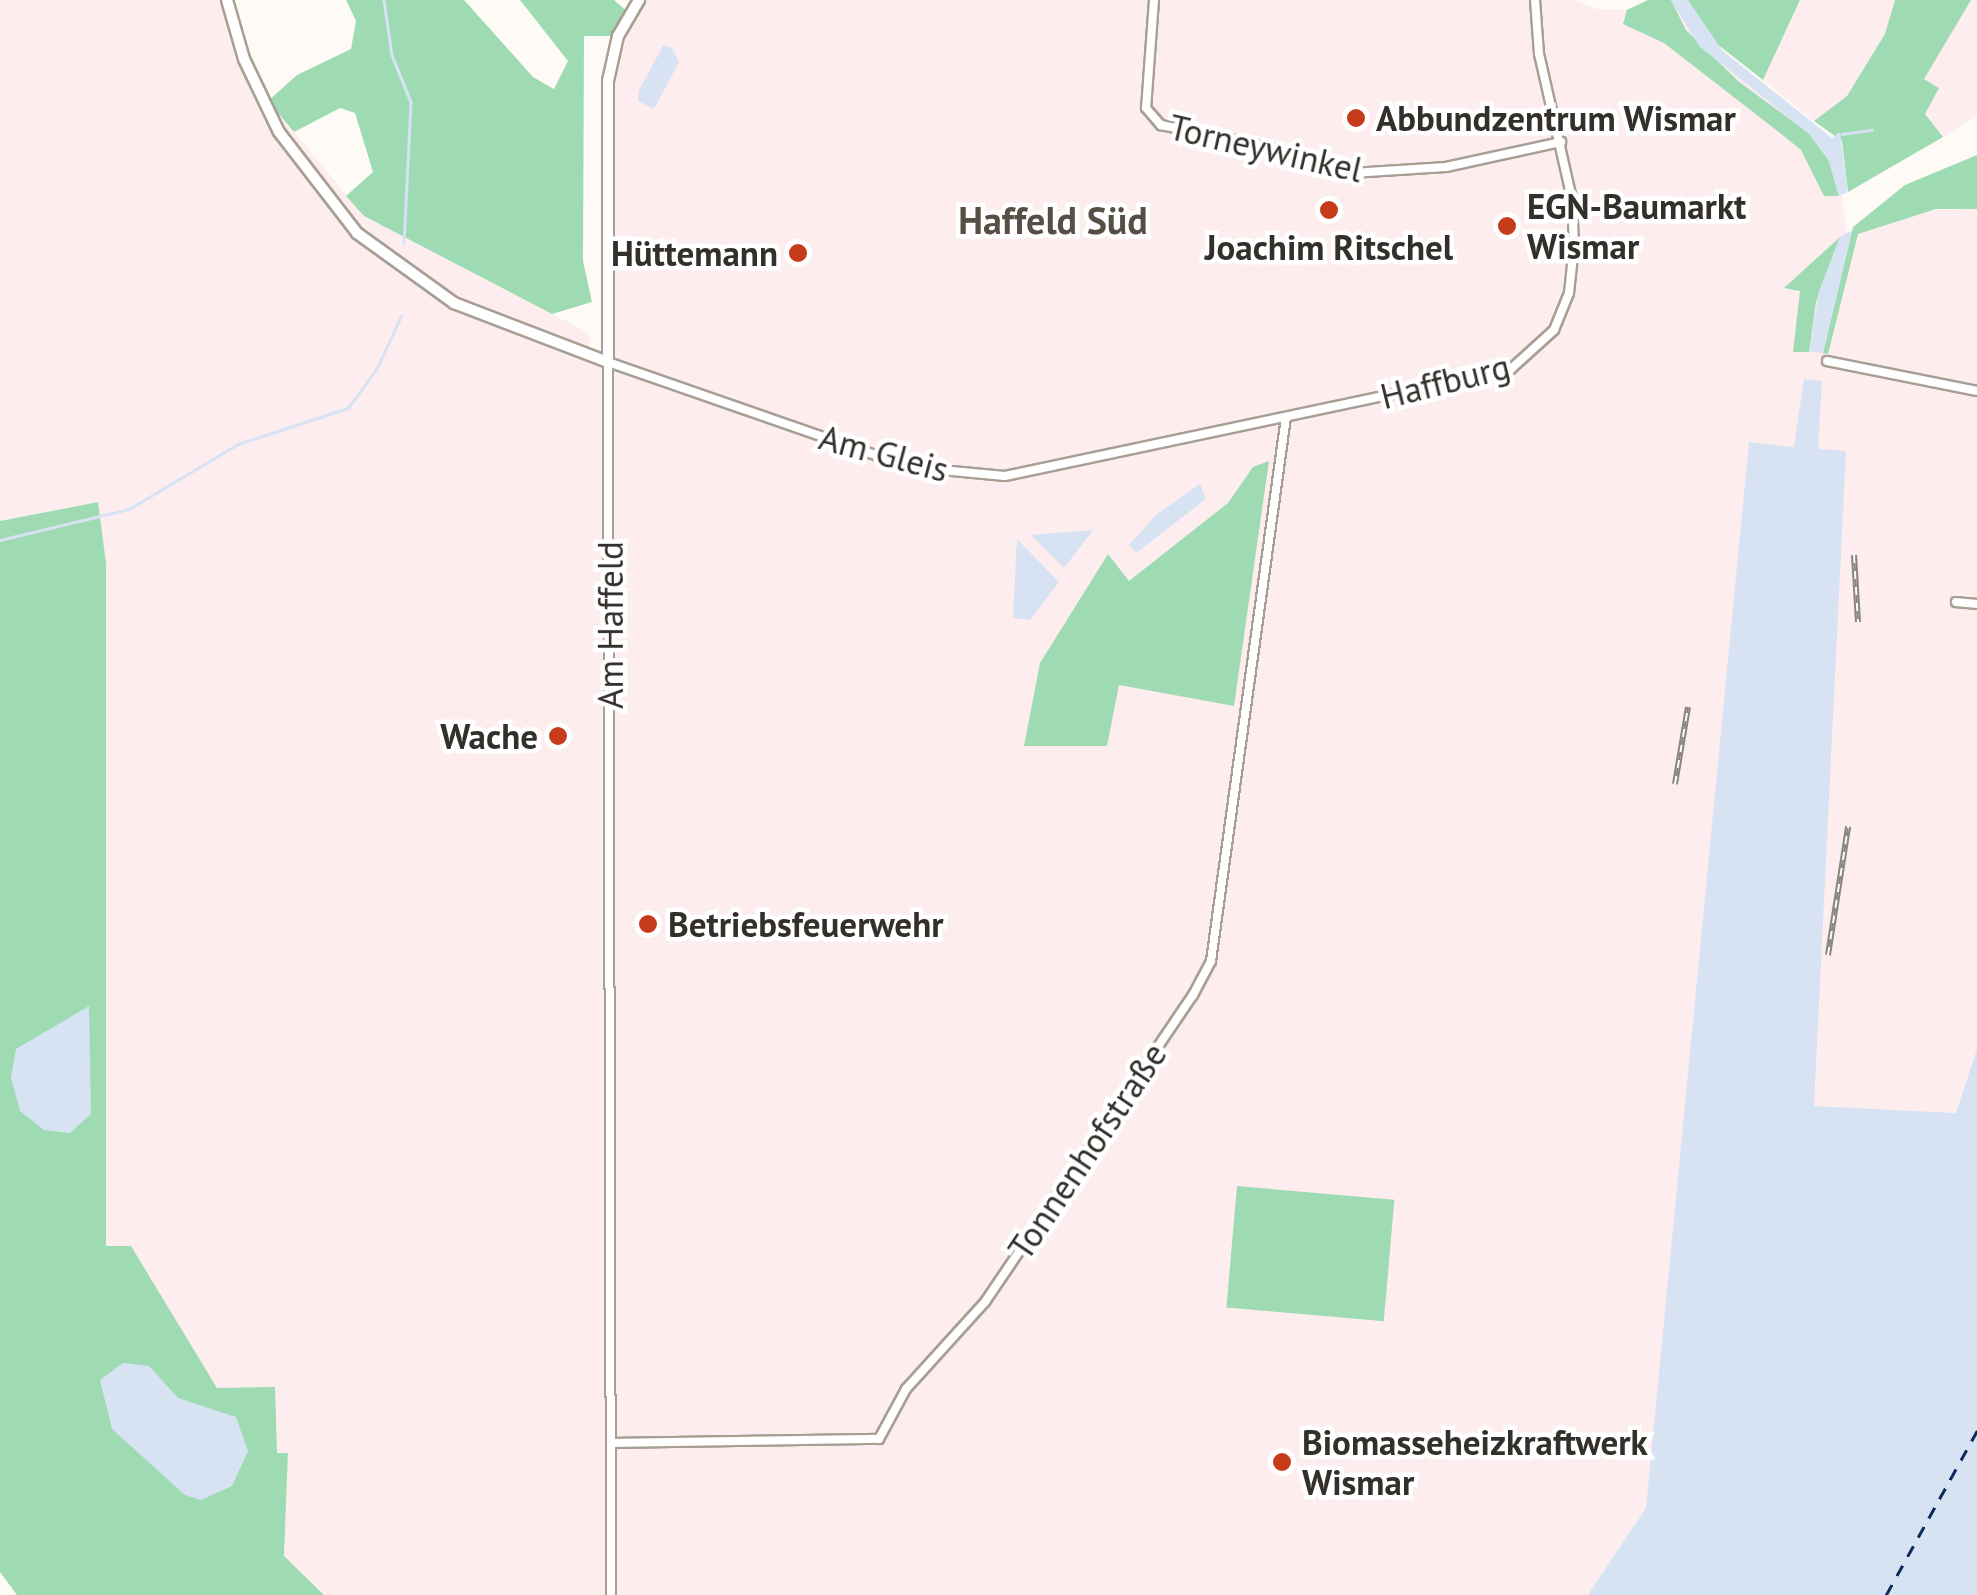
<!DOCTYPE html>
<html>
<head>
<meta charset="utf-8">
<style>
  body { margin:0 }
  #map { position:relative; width:1977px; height:1595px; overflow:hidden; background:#fefbf6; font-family:"PT Sans",sans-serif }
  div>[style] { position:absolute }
  .industrial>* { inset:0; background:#fdedef }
  .green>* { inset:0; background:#9edbb3; transform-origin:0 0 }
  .water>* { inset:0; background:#d7e2f3 }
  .stream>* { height:2.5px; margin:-1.25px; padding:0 1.25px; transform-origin:1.25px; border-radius:1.25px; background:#d7e2f3 }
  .ferry>* { height:2.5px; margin-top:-1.25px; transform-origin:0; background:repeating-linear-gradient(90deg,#092a5a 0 12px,transparent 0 22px) }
  .roads { filter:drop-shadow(2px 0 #a79f94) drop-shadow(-2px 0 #a79f94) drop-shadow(0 2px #a79f94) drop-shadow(0 -2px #a79f94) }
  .minor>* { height:8px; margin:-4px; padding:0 4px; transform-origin:4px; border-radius:4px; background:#fff }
  .tertiary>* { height:10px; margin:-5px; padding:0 5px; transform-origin:5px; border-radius:5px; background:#fff }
  .rail>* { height:6px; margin-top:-3px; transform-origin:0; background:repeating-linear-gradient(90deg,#fff 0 8px,#888580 0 16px); box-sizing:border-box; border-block:2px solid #888580 }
  .dots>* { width:28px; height:28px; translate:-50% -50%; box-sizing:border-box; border:5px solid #fff; border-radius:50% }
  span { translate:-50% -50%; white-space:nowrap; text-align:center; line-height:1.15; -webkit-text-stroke:9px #fff; paint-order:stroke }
  .poi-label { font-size:35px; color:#33302b; font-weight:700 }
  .left { translate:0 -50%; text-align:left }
  .right { translate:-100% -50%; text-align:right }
  .street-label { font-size:35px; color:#33302b }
  .neighbourhood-label { font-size:38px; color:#564f45; font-weight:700 }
</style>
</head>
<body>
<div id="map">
  <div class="industrial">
    <i style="clip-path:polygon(0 0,227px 0,255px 85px,364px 216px,589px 333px,590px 355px,608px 361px,612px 56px,639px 0,1574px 0,1596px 9px,1627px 10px,1648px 0,1681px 0,1695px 30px,1810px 124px,1840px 179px,1846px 233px,1936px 210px,1977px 209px,1977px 1051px,1956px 1113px,1814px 1106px,1646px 1508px,1588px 1595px,324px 1595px,284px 1556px,288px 1454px,277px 1453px,217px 1389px,131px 1247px,106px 1246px,106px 563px,97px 502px,0 521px)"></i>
    <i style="clip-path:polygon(1800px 0,1977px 0,1977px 116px,1943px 137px,1918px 126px,1884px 37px,1847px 96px,1814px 121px,1763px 80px)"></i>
  </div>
  <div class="green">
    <i style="clip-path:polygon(346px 0,464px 0,533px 77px,554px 89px,568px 61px,520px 0,614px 0,629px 13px,618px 36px,584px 36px,583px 261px,592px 302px,552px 314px,364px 216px,346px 196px,373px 172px,355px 113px,340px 108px,294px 132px,268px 101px,297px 75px,351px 49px,356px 21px)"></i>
    <i style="clip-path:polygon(1648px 0,1671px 0,1686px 30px,1738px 81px,1810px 134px,1829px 161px,1839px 196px,1824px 196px,1801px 150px,1785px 137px,1664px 43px,1623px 24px,1627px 10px)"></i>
    <i style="clip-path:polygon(1688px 0,1800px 0,1763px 80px,1708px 37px)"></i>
    <i style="clip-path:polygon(1895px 0,1971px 0,1924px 79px,1939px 88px,1925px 114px,1943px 137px,1848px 192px,1842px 141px,1814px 121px,1847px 96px,1885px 34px)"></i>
    <i style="clip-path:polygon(1977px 155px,1977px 209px,1936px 209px,1858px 234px,1828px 354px,1823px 353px,1853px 227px,1905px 185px)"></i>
    <i style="clip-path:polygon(1840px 237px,1816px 302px,1809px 352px,1793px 352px,1800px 291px,1784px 288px)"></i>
    <i style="clip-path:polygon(1269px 461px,1234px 706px,1119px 685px,1107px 746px,1024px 746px,1040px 663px,1108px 554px,1129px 581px,1228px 503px,1253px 467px)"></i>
    <i style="clip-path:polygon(98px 502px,106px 563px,106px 1246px,131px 1246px,217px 1388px,275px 1387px,277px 1453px,288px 1453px,284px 1556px,324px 1595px,17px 1595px,0 1572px,0 521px)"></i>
    <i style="left:1237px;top:1186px;width:158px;height:122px;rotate:5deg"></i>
  </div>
  <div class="water">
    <i style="clip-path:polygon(1671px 0,1688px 0,1722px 50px,1832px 138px,1840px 132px,1848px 192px,1839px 196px,1829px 161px,1809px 134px,1699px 46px)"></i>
    <i style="clip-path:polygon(663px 46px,671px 47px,679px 62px,654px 109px,638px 101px,639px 90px)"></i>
    <i style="clip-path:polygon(1852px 230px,1823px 353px,1809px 352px,1819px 291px,1840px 237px)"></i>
    <i style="clip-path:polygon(1804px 379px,1822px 381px,1818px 449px,1846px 451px,1814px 1106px,1956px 1113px,1977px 1049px,1977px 1595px,1588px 1595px,1646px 1508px,1749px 442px,1794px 447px)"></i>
    <i style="clip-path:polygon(1200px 484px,1206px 499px,1136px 553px,1129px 545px,1157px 514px)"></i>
    <i style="clip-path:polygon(1093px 530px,1064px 568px,1031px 535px)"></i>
    <i style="clip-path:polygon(1017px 539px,1059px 582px,1030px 620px,1013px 618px)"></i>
    <i style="clip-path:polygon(89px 1006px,91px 1114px,70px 1133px,44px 1130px,20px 1111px,11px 1078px,16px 1049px)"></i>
    <i style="clip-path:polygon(123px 1363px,149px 1366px,178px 1398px,236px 1417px,248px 1451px,232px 1486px,201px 1500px,185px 1495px,112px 1429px,100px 1380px)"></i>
  </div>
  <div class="stream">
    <i style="left:384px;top:0;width:56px;rotate:81.7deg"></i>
    <i style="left:392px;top:55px;width:51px;rotate:68deg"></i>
    <i style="left:411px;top:102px;width:141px;rotate:92.8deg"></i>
    <i style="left:1842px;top:134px;width:30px;rotate:-8deg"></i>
    <i style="left:0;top:540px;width:133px;rotate:-13.5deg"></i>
    <i style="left:129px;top:509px;width:127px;rotate:-30.8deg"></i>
    <i style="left:238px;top:444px;width:116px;rotate:-18.1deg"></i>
    <i style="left:348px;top:408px;width:49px;rotate:-54.1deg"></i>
    <i style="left:377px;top:368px;width:57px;rotate:-65.2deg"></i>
  </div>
  <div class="ferry">
    <i style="left:1886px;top:1595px;width:188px;rotate:-61deg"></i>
  </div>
  <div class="roads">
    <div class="minor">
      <i style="left:1154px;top:0;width:108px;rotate:94.2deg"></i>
      <i style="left:1146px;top:108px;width:23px;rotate:49deg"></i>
      <i style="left:1161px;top:125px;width:114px;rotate:11.6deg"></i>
      <i style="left:1273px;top:148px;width:83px;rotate:17.6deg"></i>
      <i style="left:1352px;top:173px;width:94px;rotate:-3.7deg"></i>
      <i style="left:1446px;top:167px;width:118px;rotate:-12.3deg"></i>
      <i style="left:1827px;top:361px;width:153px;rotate:11.3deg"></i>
      <i style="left:1956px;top:602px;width:21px;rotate:5deg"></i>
      <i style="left:612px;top:1443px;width:267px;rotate:-0.9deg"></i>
      <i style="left:879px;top:1439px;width:57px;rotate:-61.6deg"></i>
      <i style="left:906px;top:1389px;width:118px;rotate:-47.8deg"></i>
      <i style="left:985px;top:1302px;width:371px;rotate:-55.9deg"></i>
      <i style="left:1193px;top:995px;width:38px;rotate:-62deg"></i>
      <i style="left:1211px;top:961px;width:549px;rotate:-82.15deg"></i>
      <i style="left:611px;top:1595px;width:1233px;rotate:-90.14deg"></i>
      <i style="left:608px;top:362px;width:320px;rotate:19.2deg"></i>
      <i style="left:910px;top:467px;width:95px;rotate:5.4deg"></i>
      <i style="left:1005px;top:476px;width:517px;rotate:-11.94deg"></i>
      <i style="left:1511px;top:369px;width:58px;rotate:-42.2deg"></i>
      <i style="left:1554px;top:330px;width:40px;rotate:-68deg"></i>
      <i style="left:1569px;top:293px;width:47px;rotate:-83.9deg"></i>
      <i style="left:1574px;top:246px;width:47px;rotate:-92.4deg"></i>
      <i style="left:1572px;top:199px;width:149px;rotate:-102.8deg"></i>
      <i style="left:1539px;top:54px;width:54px;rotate:-94.2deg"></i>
    </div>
    <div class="tertiary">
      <i style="left:227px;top:0;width:61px;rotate:73.9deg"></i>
      <i style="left:244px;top:59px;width:81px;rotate:64.4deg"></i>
      <i style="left:279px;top:132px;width:128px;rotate:52.3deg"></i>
      <i style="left:357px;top:233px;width:120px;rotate:35.8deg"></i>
      <i style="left:454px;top:303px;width:165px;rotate:21deg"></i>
      <i style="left:608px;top:362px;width:281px;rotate:-90deg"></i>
      <i style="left:608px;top:81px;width:46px;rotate:-77.5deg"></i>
      <i style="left:618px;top:36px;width:42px;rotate:-59.7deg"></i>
    </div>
  </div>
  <div class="rail">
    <i style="left:1854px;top:555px;width:67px;rotate:86.6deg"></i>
    <i style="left:1675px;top:784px;width:78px;rotate:-80.4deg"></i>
    <i style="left:1828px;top:955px;width:130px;rotate:-81.1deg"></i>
  </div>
  <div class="dots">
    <i style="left:1356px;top:118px;background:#c63c1b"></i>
    <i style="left:1329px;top:210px;background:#c63c1b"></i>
    <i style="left:1507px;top:226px;background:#c63c1b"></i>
    <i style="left:798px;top:253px;background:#c63c1b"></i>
    <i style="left:558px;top:736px;background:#c63c1b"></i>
    <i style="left:648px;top:924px;background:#c63c1b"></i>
    <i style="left:1282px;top:1462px;background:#c63c1b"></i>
  </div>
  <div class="poi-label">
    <span class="left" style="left:1376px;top:118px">Abbundzentrum Wismar</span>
    <span class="left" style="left:1527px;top:226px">EGN-Baumarkt<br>Wismar</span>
    <span style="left:1329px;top:247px">Joachim Ritschel</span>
    <span class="right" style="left:778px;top:253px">Hüttemann</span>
    <span class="right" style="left:538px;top:736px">Wache</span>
    <span class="left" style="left:668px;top:924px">Betriebsfeuerwehr</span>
    <span class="left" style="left:1302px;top:1462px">Biomasseheizkraftwerk<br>Wismar</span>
  </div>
  <div class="street-label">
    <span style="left:1266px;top:148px;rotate:13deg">Torneywinkel</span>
    <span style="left:1445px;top:381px;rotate:-14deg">Haffburg</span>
    <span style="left:884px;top:453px;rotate:15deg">Am Gleis</span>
    <span style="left:610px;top:625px;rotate:-90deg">Am Haffeld</span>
    <span style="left:1087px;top:1151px;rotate:-56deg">Tonnenhofstraße</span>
  </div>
  <div class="neighbourhood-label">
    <span style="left:1053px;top:220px">Haffeld Süd</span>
  </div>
</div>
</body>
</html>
